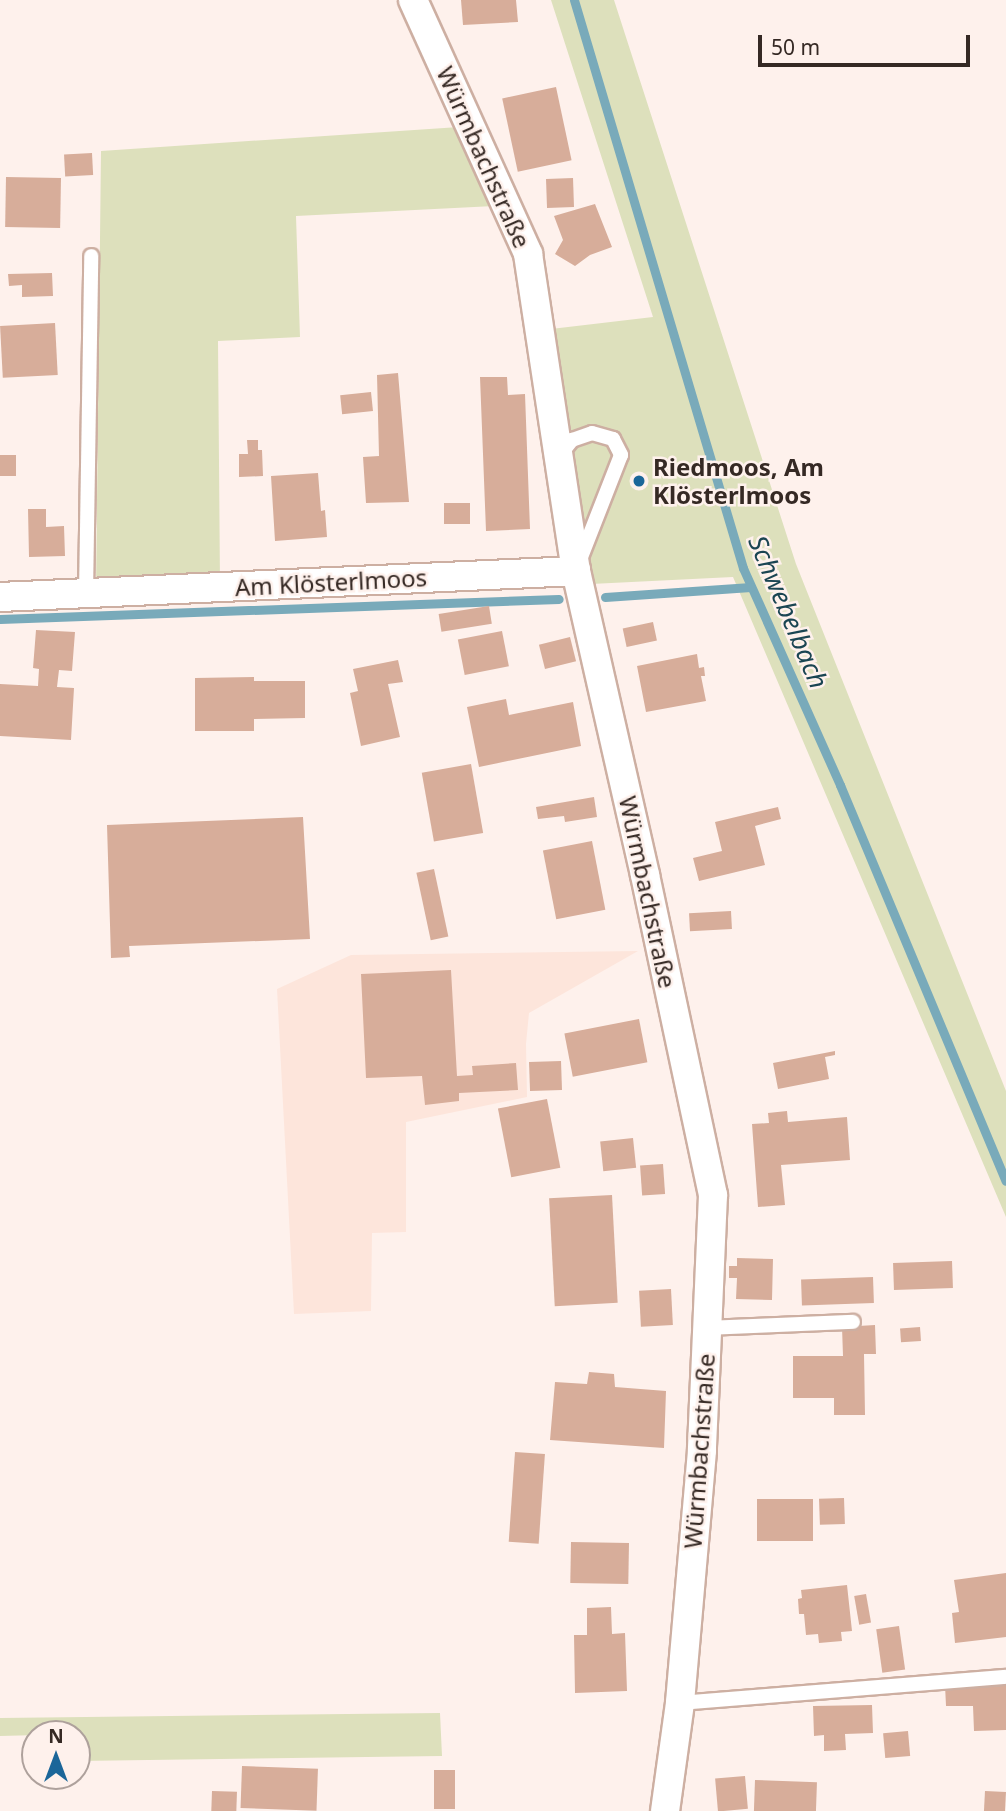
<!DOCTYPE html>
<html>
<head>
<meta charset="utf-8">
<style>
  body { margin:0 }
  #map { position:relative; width:1006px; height:1811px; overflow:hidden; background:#fef1ec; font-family:"Noto Sans",sans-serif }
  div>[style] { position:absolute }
  .built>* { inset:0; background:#fde5db }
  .green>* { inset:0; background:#dde0bc }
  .stream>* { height:9px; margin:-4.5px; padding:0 4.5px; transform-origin:4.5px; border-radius:4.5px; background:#79aaba }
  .building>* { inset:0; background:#d7ad9a; transform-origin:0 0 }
  .roads { filter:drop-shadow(2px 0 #cdafa2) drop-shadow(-2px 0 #cdafa2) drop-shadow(0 2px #cdafa2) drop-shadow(0 -2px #cdafa2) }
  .lane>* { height:14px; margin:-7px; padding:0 7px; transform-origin:7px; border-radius:7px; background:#fff }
  .street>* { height:28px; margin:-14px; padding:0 14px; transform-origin:14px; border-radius:14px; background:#fff }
  .dots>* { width:19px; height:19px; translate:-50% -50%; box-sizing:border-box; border:4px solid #fef1ec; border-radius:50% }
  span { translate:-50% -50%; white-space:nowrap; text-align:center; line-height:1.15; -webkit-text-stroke:5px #fef1ec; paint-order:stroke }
  .street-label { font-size:24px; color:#352924 }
  .poi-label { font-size:24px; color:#352924; font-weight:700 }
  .left { translate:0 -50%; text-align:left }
  .water-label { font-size:26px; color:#1a4552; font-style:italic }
  .north { position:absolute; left:21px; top:1720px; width:70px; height:70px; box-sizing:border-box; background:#fef1ec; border:2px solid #aea19c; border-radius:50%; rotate:0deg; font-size:19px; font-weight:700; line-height:28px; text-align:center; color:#352924 }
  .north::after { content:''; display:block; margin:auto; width:24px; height:32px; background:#1b6699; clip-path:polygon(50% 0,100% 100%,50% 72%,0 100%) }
  .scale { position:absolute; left:758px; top:35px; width:212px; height:32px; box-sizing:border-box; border:4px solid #352924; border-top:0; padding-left:9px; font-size:21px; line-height:24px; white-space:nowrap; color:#352924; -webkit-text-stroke:5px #fef1ec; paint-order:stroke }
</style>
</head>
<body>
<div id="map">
  <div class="built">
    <i style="clip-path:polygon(638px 951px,529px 1013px,526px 1044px,527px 1097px,406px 1122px,406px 1232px,372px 1233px,371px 1311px,294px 1314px,277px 989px,351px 955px)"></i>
  </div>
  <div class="green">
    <i style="clip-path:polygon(551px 0,614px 0,796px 564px,1006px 1091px,1006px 1217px,733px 577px,591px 584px,551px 329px,653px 317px)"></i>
    <i style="clip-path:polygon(459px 127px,494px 206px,296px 216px,300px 337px,218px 341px,220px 584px,96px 589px,101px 151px)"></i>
    <i style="clip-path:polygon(440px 1713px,442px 1756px,77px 1761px,77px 1734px,0 1736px,0 1718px)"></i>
  </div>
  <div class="stream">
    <i style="left:574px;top:0;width:593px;rotate:73.43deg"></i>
    <i style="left:743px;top:568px;width:238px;rotate:65.9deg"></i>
    <i style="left:840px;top:785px;width:429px;rotate:67.3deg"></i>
    <i style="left:605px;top:597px;width:146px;rotate:-3.9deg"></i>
    <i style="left:0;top:619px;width:559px;rotate:-2.05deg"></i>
  </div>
  <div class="building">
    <i style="clip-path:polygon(461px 0,516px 0,518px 22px,463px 25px)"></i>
    <i style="left:556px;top:87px;width:75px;height:55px;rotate:78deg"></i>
    <i style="left:92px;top:153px;width:22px;height:28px;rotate:87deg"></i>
    <i style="left:6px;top:177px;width:55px;height:50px;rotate:1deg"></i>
    <i style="left:573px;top:178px;width:29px;height:27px;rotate:88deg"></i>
    <i style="clip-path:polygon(595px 204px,612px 247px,590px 255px,575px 266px,555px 254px,563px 240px,554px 216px)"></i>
    <i style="clip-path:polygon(52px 273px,53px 296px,22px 297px,22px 285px,9px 286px,8px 274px)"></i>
    <i style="left:55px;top:323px;width:52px;height:55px;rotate:87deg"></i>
    <i style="clip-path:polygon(398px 373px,409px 502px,366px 503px,363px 457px,379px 456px,377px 375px)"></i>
    <i style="clip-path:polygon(480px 377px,507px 377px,508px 395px,525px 394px,530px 529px,486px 531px)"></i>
    <i style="left:371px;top:392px;width:19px;height:31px;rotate:84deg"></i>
    <i style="clip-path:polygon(247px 440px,258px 440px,258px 450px,262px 450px,263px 476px,239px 477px,239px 454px,248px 454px)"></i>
    <i style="left:0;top:455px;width:16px;height:21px"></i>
    <i style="clip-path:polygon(318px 473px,321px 511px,325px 510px,327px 537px,275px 541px,271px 476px)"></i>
    <i style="left:444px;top:503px;width:26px;height:21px"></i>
    <i style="clip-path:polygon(28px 509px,46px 509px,46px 527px,64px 526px,65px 556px,29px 557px)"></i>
    <i style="left:489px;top:606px;width:18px;height:51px;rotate:81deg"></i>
    <i style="left:653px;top:622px;width:19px;height:31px;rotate:78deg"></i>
    <i style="clip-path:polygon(36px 630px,75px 632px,72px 671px,59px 670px,57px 687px,74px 688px,71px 740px,0 736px,0 684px,38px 686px,39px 669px,33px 668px)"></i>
    <i style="left:502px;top:631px;width:36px;height:45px;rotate:79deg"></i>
    <i style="left:570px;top:637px;width:25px;height:32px;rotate:76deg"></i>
    <i style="clip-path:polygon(697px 654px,699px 668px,704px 667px,705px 676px,701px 676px,706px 701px,646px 712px,637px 666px)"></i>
    <i style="clip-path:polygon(398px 660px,403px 682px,388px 684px,400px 737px,361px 746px,350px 693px,358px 691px,353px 669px)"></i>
    <i style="clip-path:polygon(254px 677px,254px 681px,305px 681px,305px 718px,254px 719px,254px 731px,195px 731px,195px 678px)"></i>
    <i style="clip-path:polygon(506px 699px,509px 715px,573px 702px,581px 746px,479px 767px,467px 707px)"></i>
    <i style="left:471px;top:764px;width:70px;height:50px;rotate:80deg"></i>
    <i style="clip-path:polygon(594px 797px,597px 817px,565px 822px,564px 816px,538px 819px,536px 807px)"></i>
    <i style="clip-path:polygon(778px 807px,781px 819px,755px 826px,765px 865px,699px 881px,693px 858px,722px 851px,715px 822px)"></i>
    <i style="clip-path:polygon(303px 817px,310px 939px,129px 946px,130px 957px,111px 958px,107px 825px)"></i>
    <i style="left:592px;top:841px;width:70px;height:50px;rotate:79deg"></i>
    <i style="left:434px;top:869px;width:69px;height:18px;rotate:78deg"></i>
    <i style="left:731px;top:911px;width:18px;height:42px;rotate:87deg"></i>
    <i style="clip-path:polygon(451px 970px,457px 1076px,473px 1075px,472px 1066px,516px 1063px,518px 1090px,459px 1093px,459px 1101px,425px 1105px,422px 1076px,366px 1078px,361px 974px)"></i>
    <i style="left:639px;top:1019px;width:44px;height:76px;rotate:79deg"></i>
    <i style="clip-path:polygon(835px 1051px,835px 1055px,825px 1057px,829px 1079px,778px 1089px,773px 1063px)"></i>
    <i style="left:561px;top:1061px;width:29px;height:32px;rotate:88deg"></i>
    <i style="left:547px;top:1099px;width:70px;height:50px;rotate:79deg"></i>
    <i style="clip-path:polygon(787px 1111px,788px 1122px,847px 1117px,850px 1160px,781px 1165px,785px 1205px,758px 1207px,752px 1124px,769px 1123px,768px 1113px)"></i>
    <i style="left:633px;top:1138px;width:30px;height:33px;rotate:84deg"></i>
    <i style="left:663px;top:1164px;width:30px;height:23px;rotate:86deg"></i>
    <i style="left:612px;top:1195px;width:108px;height:63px;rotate:87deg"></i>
    <i style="clip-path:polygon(737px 1258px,773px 1259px,772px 1300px,736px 1299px,737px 1278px,729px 1278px,729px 1266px,737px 1266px)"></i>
    <i style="left:952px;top:1261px;width:27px;height:59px;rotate:88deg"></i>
    <i style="left:873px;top:1277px;width:26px;height:72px;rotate:88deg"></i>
    <i style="left:671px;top:1289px;width:36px;height:32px;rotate:87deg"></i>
    <i style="clip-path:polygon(875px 1325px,876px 1354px,864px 1354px,865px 1415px,834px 1415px,834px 1398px,793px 1398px,793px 1356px,843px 1356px,842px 1327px)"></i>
    <i style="left:920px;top:1327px;width:14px;height:20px;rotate:86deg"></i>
    <i style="clip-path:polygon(589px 1372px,614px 1374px,615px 1387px,666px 1391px,664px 1448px,550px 1440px,555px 1382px,587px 1384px)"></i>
    <i style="left:515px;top:1452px;width:30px;height:90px;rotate:4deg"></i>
    <i style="left:844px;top:1498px;width:26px;height:25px;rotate:88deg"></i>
    <i style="left:757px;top:1499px;width:56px;height:42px"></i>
    <i style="left:571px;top:1542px;width:58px;height:41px;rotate:1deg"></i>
    <i style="clip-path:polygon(1006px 1573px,1006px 1637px,955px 1643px,952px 1613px,959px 1612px,954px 1580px)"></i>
    <i style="clip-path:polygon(847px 1585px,852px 1631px,841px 1632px,842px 1641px,819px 1643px,818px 1634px,806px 1635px,804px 1614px,799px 1614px,798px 1599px,802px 1598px,801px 1590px)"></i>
    <i style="left:866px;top:1594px;width:29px;height:12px;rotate:80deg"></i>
    <i style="clip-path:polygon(611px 1607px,612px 1634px,625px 1633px,627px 1691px,575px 1693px,574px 1635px,587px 1635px,587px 1608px)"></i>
    <i style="left:899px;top:1626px;width:44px;height:23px;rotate:82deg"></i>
    <i style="clip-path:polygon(1006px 1683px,1006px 1730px,974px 1731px,973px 1706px,946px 1706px,945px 1685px)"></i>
    <i style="clip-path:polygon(872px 1705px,873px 1733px,845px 1734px,846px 1750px,824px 1751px,824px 1735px,814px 1736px,813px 1706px)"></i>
    <i style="left:908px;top:1731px;width:25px;height:25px;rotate:85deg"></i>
    <i style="left:242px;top:1766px;width:76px;height:42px;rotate:2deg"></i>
    <i style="left:434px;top:1770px;width:21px;height:39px"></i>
    <i style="left:745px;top:1776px;width:33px;height:30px;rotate:85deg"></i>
    <i style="left:755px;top:1780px;width:62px;height:31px;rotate:2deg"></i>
    <i style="left:212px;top:1791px;width:25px;height:20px;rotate:2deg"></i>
    <i style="left:985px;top:1791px;width:21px;height:20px;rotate:3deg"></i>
  </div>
  <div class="roads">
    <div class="lane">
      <i style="left:559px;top:456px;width:21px;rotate:-51deg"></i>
      <i style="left:572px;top:440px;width:21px;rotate:-19deg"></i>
      <i style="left:592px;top:433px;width:22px;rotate:16deg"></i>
      <i style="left:613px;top:439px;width:18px;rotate:63deg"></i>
      <i style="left:621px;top:455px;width:115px;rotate:111.4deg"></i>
      <i style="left:86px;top:593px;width:337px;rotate:-89.1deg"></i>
      <i style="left:707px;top:1328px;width:146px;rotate:-2.4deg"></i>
      <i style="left:680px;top:1703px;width:327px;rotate:-4.6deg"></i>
    </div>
    <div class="street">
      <i style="left:413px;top:0;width:279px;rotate:65.6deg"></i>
      <i style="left:528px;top:254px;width:321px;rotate:81.4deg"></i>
      <i style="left:576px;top:571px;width:312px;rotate:77.2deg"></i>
      <i style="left:645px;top:875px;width:327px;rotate:78deg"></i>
      <i style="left:713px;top:1195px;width:256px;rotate:92.5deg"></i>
      <i style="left:702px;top:1451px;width:253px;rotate:95deg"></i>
      <i style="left:680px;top:1703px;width:109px;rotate:97.9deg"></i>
      <i style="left:0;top:597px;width:577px;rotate:-2.58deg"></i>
    </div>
  </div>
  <div class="dots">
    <i style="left:639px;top:481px;background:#1b6699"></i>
  </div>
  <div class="street-label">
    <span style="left:484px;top:157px;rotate:66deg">Würmbachstraße</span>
    <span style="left:331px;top:582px;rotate:-3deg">Am Klösterlmoos</span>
    <span style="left:648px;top:892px;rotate:78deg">Würmbachstraße</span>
    <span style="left:699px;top:1451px;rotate:-86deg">Würmbachstraße</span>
  </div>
  <div class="poi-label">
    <span class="left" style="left:653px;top:481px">Riedmoos, Am<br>Klösterlmoos</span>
  </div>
  <div class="water-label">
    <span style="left:788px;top:612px;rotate:67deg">Schwebelbach</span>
  </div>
  <div class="north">N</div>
  <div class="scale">50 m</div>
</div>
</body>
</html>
